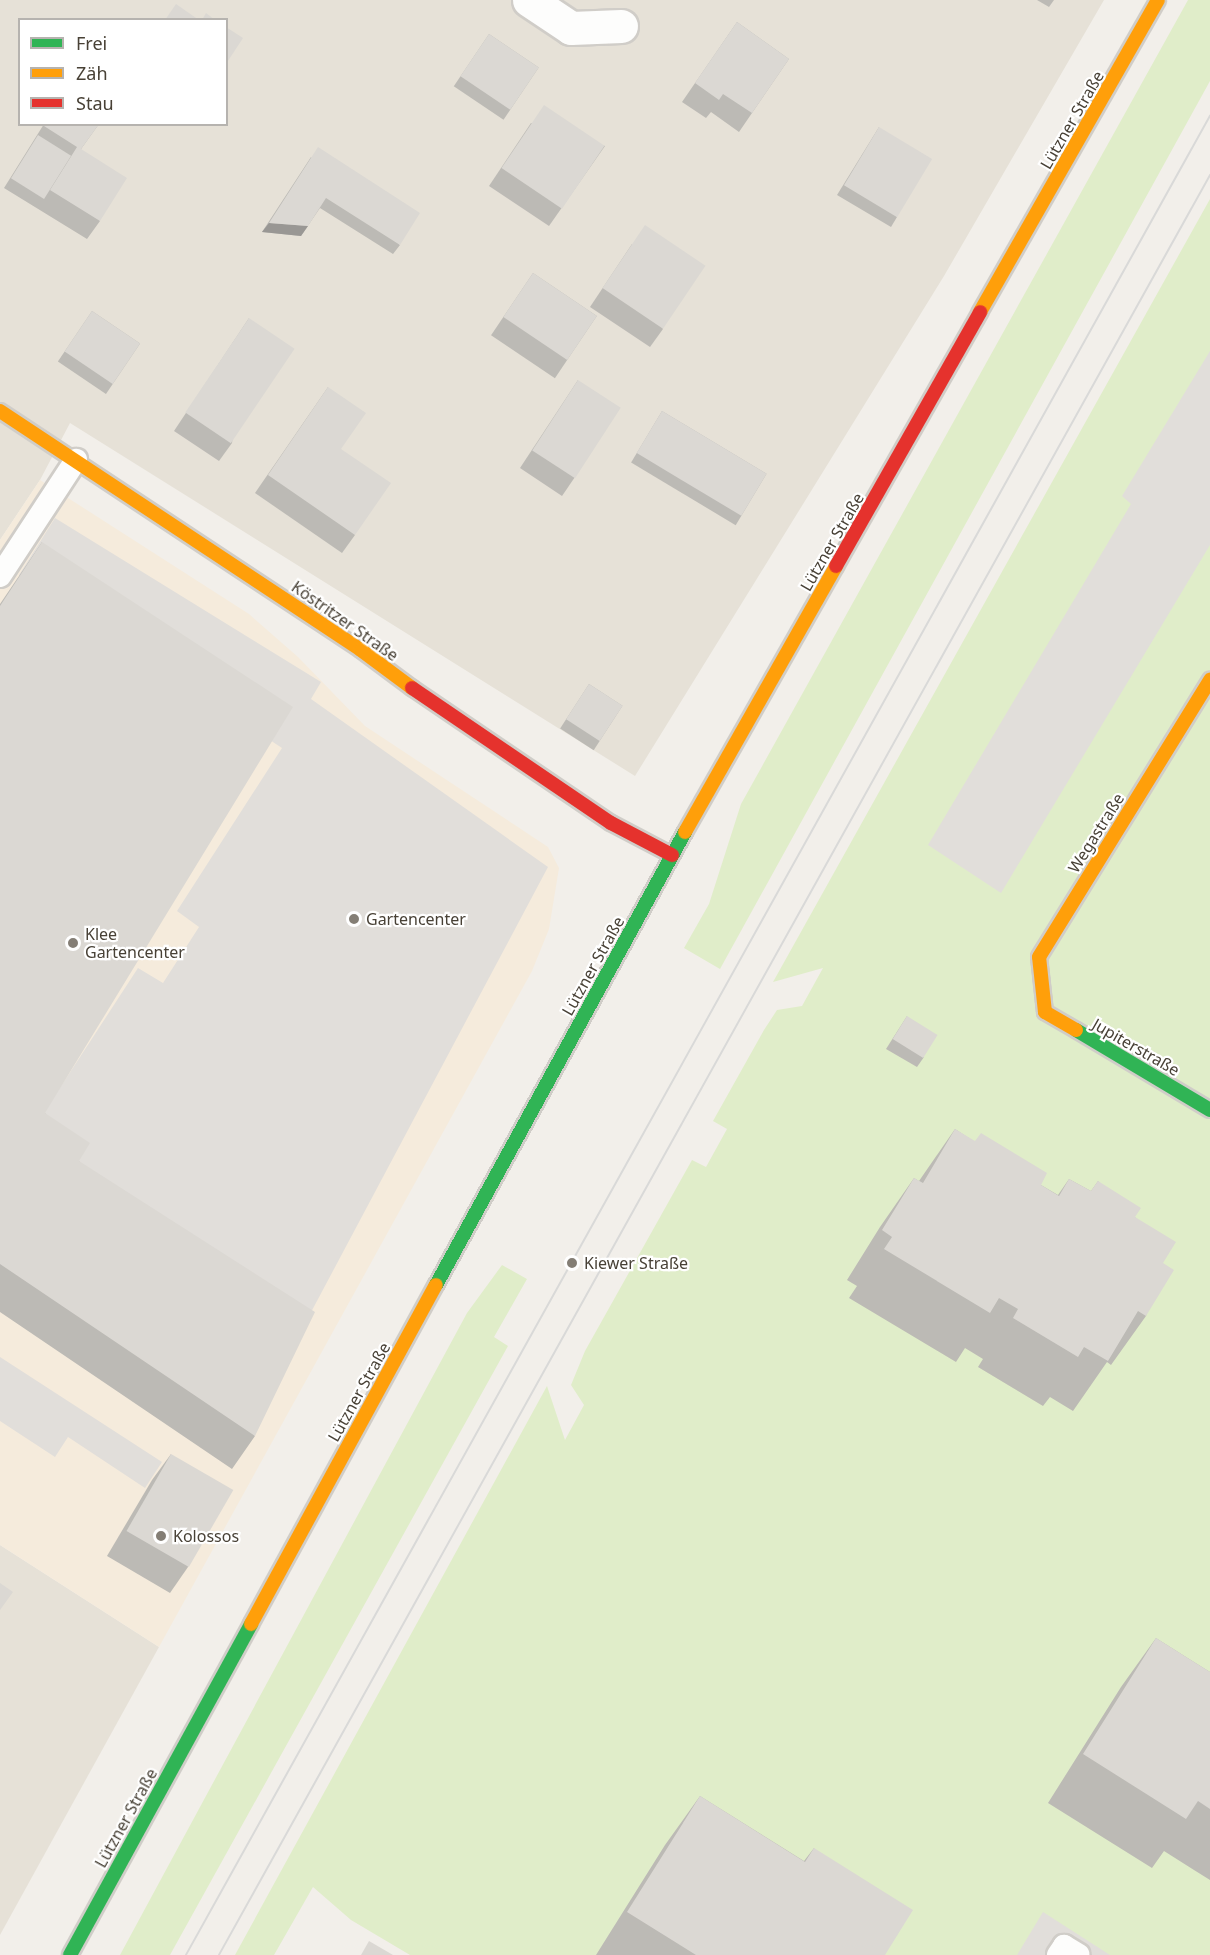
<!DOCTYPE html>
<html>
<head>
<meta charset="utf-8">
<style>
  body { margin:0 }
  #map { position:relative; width:1210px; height:1955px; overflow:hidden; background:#f2efea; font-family:"Noto Sans",sans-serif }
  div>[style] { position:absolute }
  .residential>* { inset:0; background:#e6e1d7 }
  .commercial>* { inset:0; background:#f5ebdc }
  .green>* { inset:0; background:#e0edc9 }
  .parking>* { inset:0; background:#e1deda }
  .roads { filter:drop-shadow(2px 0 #d0cdc8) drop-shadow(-2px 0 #d0cdc8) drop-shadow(0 2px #d0cdc8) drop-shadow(0 -2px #d0cdc8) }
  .lane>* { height:22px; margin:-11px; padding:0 11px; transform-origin:11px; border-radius:11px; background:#fdfdfc }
  .street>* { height:33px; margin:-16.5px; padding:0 16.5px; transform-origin:16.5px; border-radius:16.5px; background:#fdfdfc }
  .fast>* { height:14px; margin:-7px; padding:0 7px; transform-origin:7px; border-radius:7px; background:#30b455 }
  .slow>* { height:14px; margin:-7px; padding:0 7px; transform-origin:7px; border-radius:7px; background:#ff9f0a }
  .jam>* { height:14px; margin:-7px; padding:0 7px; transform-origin:7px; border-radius:7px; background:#e5322d }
  .tram>* { height:1.5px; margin:-0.75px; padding:0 0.75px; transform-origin:0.75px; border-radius:0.75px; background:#d9d9d8 }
  .wall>* { inset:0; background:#bcbab5; transform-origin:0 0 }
  .shaded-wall>* { inset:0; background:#999794 }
  .building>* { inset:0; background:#dbd8d3; transform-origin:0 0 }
  .dots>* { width:16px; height:16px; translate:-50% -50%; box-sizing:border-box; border:3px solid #fff; border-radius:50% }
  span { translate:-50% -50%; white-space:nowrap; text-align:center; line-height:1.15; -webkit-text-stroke:4.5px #fff; paint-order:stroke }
  .street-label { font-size:16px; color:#484136 }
  .poi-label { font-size:16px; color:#484136 }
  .left { translate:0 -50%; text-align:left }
  .legend { position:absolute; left:18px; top:18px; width:210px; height:108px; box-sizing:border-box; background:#fff; border:2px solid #b6b3af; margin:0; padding:8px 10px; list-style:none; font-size:18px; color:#484136 }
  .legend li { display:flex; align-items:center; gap:12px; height:30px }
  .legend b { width:30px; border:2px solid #b6b3af }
</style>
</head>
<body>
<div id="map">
  <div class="residential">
    <i style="clip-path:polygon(evenodd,0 0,1104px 0,944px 276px,635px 776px,70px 423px,40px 480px,0 540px,0 0,20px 20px,226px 20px,226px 124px,20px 124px,20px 20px)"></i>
    <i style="clip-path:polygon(0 1545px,159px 1647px,0 1935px)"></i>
  </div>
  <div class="commercial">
    <i style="clip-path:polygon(40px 480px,249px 614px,298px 657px,365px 726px,548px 847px,559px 868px,549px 929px,532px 971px,159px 1647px,0 1545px,0 540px)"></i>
  </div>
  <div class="green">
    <i style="clip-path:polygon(1188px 0,1210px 0,1210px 81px,720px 969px,684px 948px,709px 904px,741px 804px)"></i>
    <i style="clip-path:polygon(1210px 199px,1210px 1955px,410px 1955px,351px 1920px,313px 1887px,274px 1955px,235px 1955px,547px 1386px,565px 1440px,584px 1405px,571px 1385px,585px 1351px,692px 1160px,706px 1167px,727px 1129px,713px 1121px,764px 1030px,777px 1010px,802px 1006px,823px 968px,773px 982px)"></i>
    <i style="clip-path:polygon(502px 1265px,527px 1279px,494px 1337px,508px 1346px,170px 1955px,120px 1955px,467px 1313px)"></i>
  </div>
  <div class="parking">
    <i style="clip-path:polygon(1210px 351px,1210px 545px,1001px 893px,928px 845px,1131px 504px,1122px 496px)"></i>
    <i style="clip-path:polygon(55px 518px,321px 682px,311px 699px,548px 867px,301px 1331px,22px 1146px,138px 968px,163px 983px,199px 927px,177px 911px,282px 748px,19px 575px)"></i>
    <i style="clip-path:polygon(0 1357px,162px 1462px,145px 1488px,68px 1437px,55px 1457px,0 1421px)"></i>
    <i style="clip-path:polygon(1043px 1912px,1110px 1955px,1017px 1955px)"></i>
  </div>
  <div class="roads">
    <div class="lane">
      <i style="left:0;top:576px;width:139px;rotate:-56.8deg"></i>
      <i style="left:1058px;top:1955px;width:11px;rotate:-56deg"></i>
      <i style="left:1064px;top:1946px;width:17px;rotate:31deg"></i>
    </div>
    <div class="street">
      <i style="left:529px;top:0;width:50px;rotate:33.7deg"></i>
      <i style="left:571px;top:28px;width:50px;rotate:-2.3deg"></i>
    </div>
    <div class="fast">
      <i style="left:1076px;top:1030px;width:156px;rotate:30.8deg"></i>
      <i style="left:436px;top:1285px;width:517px;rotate:-61.2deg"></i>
      <i style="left:70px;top:1955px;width:377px;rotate:-61.3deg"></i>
    </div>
    <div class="slow">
      <i style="left:980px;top:312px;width:359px;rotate:-60.3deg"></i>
      <i style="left:0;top:411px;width:433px;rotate:33.5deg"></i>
      <i style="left:361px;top:650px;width:64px;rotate:36.7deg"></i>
      <i style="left:685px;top:832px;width:306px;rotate:-60.4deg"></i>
      <i style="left:1076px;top:1030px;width:36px;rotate:-150deg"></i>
      <i style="left:1045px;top:1012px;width:55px;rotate:-96.2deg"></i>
      <i style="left:1039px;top:957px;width:326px;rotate:-58.3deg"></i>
      <i style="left:251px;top:1624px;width:386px;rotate:-61.4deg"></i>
    </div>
    <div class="jam">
      <i style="left:836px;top:566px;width:292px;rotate:-60.4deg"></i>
      <i style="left:412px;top:688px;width:240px;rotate:34.2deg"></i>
      <i style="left:611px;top:823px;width:69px;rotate:27.7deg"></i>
    </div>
  </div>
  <div class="tram">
    <i style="left:186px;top:1955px;width:2105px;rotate:-60.89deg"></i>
    <i style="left:219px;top:1955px;width:2037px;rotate:-60.89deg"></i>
  </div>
  <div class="wall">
    <i style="clip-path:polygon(1037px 0,1054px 0,1049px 7px)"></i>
    <i style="clip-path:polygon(737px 22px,789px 59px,739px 132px,711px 112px,706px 118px,682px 102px)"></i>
    <i style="left:489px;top:34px;width:60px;height:63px;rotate:34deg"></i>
    <i style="clip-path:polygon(531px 123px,605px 146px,549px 226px,489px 186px)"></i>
    <i style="clip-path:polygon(44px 124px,99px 124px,81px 149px,100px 221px,87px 239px,4px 188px)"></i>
    <i style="clip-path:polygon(879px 127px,897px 217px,891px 227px,837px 195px)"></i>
    <i style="clip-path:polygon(311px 157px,400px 245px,393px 254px,320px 208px,301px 236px,262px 232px)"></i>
    <i style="clip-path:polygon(632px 244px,663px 329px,650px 347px,590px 307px)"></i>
    <i style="left:533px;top:273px;width:77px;height:75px;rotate:34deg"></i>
    <i style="left:92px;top:311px;width:58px;height:61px;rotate:34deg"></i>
    <i style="clip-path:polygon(249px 318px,232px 443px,219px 461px,174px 431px)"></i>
    <i style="clip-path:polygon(578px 380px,575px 477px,562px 496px,520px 468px)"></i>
    <i style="clip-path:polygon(328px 387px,341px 449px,355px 535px,342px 553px,255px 493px)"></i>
    <i style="left:662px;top:411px;width:122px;height:60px;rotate:31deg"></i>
    <i style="clip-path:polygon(42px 542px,45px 1113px,79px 1161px,255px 1436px,232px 1469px,0 1312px,0 604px)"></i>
    <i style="left:589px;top:684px;width:40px;height:53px;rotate:33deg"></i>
    <i style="clip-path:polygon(907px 1016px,924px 1057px,917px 1067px,886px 1049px)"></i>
    <i style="clip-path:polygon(955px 1129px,1041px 1185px,1058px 1195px,1069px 1179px,1091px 1191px,1098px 1181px,1135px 1217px,1163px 1263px,1146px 1316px,1111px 1365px,1107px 1362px,1073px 1411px,1050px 1397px,1043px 1406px,978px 1367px,983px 1359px,965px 1348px,956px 1362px,849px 1298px,857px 1286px,847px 1280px,880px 1227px,914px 1178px,919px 1181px)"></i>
    <i style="clip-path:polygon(171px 1454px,188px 1567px,170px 1593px,107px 1556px,152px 1480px)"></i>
    <i style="clip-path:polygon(1156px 1638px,1210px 1672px,1210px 1880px,1164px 1851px,1152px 1868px,1048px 1803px,1121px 1687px)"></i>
    <i style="clip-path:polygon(700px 1796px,804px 1861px,814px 1848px,885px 1955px,596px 1955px,665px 1845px)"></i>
  </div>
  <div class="shaded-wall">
    <i style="clip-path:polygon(269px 223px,308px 226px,301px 236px,262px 232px)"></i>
  </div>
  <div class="building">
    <i style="clip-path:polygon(176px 4px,199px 20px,165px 20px)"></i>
    <i style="clip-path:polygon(206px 13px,215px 20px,202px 20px)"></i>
    <i style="clip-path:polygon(737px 22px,789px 59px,752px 113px,723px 94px,719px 100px,695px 83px)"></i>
    <i style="clip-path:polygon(226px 27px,243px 38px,226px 64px)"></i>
    <i style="left:489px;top:34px;width:60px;height:51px;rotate:34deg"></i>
    <i style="left:544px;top:105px;width:73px;height:76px;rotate:34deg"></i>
    <i style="clip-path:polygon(45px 124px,99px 124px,81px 149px,127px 178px,100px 221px,50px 190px,77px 147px,44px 126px)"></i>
    <i style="left:879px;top:127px;width:62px;height:68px;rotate:31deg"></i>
    <i style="left:38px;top:135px;width:39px;height:51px;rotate:32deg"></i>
    <i style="clip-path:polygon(318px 147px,420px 213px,400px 245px,326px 198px,308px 226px,269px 223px)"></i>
    <i style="left:645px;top:225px;width:73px;height:76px;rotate:34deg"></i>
    <i style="left:533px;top:273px;width:77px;height:53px;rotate:34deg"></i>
    <i style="left:92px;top:311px;width:58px;height:49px;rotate:34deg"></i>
    <i style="left:249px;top:318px;width:55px;height:114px;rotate:34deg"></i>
    <i style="left:578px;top:380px;width:51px;height:84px;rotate:33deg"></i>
    <i style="clip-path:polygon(328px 387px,366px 413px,341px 449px,391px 483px,355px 535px,268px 475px)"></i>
    <i style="left:662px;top:411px;width:122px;height:49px;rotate:31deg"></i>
    <i style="clip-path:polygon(42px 542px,293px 707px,45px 1113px,90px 1143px,79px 1161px,315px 1312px,255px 1436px,0 1264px,0 606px)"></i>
    <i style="left:589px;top:684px;width:40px;height:42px;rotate:33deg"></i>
    <i style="left:907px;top:1016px;width:36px;height:27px;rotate:32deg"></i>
    <i style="clip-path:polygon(955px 1129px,975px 1141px,981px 1133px,1047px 1173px,1041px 1185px,1059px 1196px,1069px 1179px,1091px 1191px,1098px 1181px,1141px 1208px,1135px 1217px,1176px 1242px,1163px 1263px,1174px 1270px,1146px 1316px,1138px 1311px,1108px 1361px,1084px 1347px,1078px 1357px,1013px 1318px,1018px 1309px,999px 1298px,990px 1313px,884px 1249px,892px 1237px,882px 1230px,914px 1178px,923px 1183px)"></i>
    <i style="left:171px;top:1454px;width:72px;height:89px;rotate:30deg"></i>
    <i style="clip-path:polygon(0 1583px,13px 1592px,0 1610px)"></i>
    <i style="clip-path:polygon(1156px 1638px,1210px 1672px,1210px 1809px,1198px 1801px,1186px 1819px,1083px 1754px)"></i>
    <i style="clip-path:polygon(700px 1796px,805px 1862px,814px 1848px,913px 1910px,885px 1955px,696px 1955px,627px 1912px)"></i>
    <i style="clip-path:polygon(369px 1941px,393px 1955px,361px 1955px)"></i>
  </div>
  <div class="dots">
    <i style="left:354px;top:919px;background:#847e75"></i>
    <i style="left:73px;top:943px;background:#847e75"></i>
    <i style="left:572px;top:1263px;background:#847e75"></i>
    <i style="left:161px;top:1536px;background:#847e75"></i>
  </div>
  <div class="street-label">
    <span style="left:1072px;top:120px;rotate:-60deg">Lützner Straße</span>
    <span style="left:832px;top:542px;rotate:-60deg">Lützner Straße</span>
    <span style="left:345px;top:621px;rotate:35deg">Köstritzer Straße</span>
    <span style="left:1096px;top:833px;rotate:-58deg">Wegastraße</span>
    <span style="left:593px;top:966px;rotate:-61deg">Lützner Straße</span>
    <span style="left:1136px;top:1047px;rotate:30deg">Jupiterstraße</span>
    <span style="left:359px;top:1392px;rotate:-61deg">Lützner Straße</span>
    <span style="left:126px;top:1818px;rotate:-61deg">Lützner Straße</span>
  </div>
  <div class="poi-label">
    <span class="left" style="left:366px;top:919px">Gartencenter</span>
    <span class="left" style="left:85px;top:943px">Klee<br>Gartencenter</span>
    <span class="left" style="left:584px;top:1263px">Kiewer Straße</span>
    <span class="left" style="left:173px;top:1536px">Kolossos</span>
  </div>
  <ul class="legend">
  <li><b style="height:8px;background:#30b455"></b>Frei</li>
  <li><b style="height:8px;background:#ff9f0a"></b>Zäh</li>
  <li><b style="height:8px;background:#e5322d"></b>Stau</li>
  </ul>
</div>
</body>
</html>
